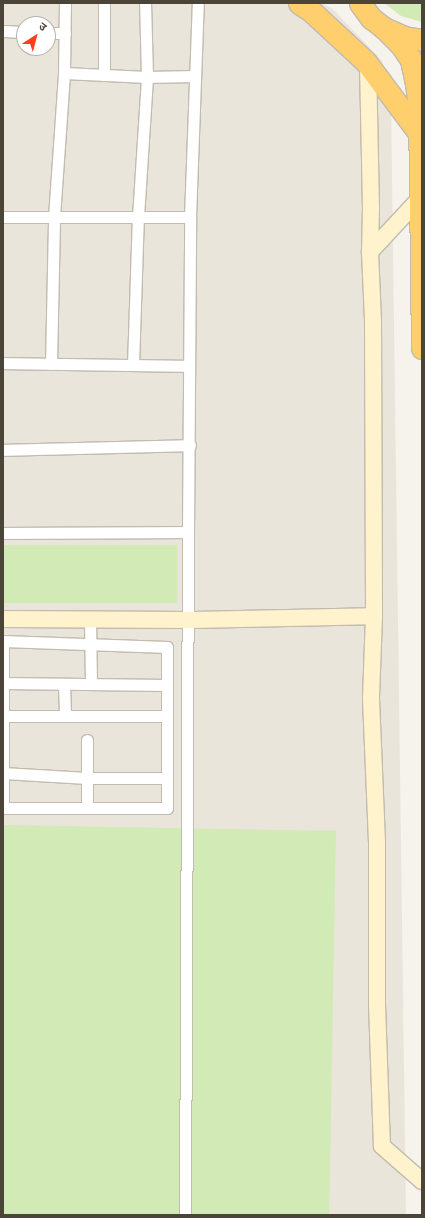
<!DOCTYPE html>
<html>
<head>
<meta charset="utf-8">
<style>
  body { margin:0 }
  #map { position:relative; width:425px; height:1218px; overflow:hidden; background:#f6f3ec; font-family:"Alegreya Sans","Noto Sans Devanagari",sans-serif }
  div>[style] { position:absolute }
  .residential>* { inset:0; background:#eae5da }
  .green>* { inset:0; background:#d2eab5; transform-origin:0 0 }
  .roads { filter:drop-shadow(1px 0 #c2bbae) drop-shadow(-1px 0 #c2bbae) drop-shadow(0 1px #c2bbae) drop-shadow(0 -1px #c2bbae) }
  .street>* { height:11px; margin:-5.5px; padding:0 5.5px; transform-origin:5.5px; border-radius:5.5px; background:#fff }
  .secondary>* { height:16px; margin:-8px; padding:0 8px; transform-origin:8px; border-radius:8px; background:#fff3cd }
  .highway>* { height:21px; margin:-10.5px; padding:0 10.5px; transform-origin:10.5px; border-radius:10.5px; background:#ffcf6e }
  span { translate:-50% -50%; white-space:nowrap; text-align:center; line-height:1.15; -webkit-text-stroke:3.5px #fff; paint-order:stroke }
  .frame { position:absolute; inset:0; border:4px solid #4b4439; pointer-events:none }
  .north { position:absolute; left:16px; top:16px; width:40px; height:40px; box-sizing:border-box; background:#fff; border:1px solid #b7b4b0; border-radius:50%; rotate:36deg; font-size:11px; font-weight:700; line-height:16px; text-align:center; color:#4b4439 }
  .north::after { content:''; display:block; margin:auto; width:14px; height:18px; background:#fc3f1d; clip-path:polygon(50% 0,100% 100%,50% 72%,0 100%) }
</style>
</head>
<body>
<div id="map">
  <div class="residential">
    <i style="clip-path:polygon(evenodd,3px 3px,321px 3px,333px 9px,382px 61px,391px 101px,406px 1215px,3px 1215px,3px 3px,24px 24px,48px 24px,48px 48px,24px 48px,24px 24px)"></i>
  </div>
  <div class="green">
    <i style="clip-path:polygon(384px 3px,422px 3px,422px 22px,401px 16px)"></i>
    <i style="left:3px;top:545px;width:174px;height:58px"></i>
    <i style="left:3px;top:825px;width:333px;height:390px;rotate:1deg"></i>
  </div>
  <div class="roads">
    <div class="street">
      <i style="left:104px;top:3px;width:72px;rotate:90deg"></i>
      <i style="left:3px;top:31px;width:21px;rotate:3deg"></i>
      <i style="left:48px;top:33px;width:17px"></i>
      <i style="left:64px;top:73px;width:83px;rotate:2.8deg"></i>
      <i style="left:147px;top:77px;width:48px;rotate:-1.2deg"></i>
      <i style="left:3px;top:217px;width:187px"></i>
      <i style="left:3px;top:363px;width:186px;rotate:0.9deg"></i>
      <i style="left:51px;top:364px;width:147px;rotate:-88.8deg"></i>
      <i style="left:54px;top:217px;width:144px;rotate:-86deg"></i>
      <i style="left:64px;top:73px;width:70px;rotate:-89.2deg"></i>
      <i style="left:133px;top:365px;width:148px;rotate:-88.1deg"></i>
      <i style="left:138px;top:217px;width:140px;rotate:-86.3deg"></i>
      <i style="left:147px;top:77px;width:74px;rotate:-91.5deg"></i>
      <i style="left:3px;top:450px;width:187px;rotate:-1.5deg"></i>
      <i style="left:188px;top:532px;width:315px;rotate:-89.6deg"></i>
      <i style="left:190px;top:217px;width:214px;rotate:-87.9deg"></i>
      <i style="left:3px;top:533px;width:185px;rotate:-0.3deg"></i>
      <i style="left:188px;top:532px;width:683px;rotate:90.25deg"></i>
      <i style="left:90px;top:619px;width:65px;rotate:89.1deg"></i>
      <i style="left:3px;top:641px;width:164px;rotate:2.1deg"></i>
      <i style="left:167px;top:647px;width:161px;rotate:90deg"></i>
      <i style="left:167px;top:808px;width:164px;rotate:180deg"></i>
      <i style="left:3px;top:808px;width:167px;rotate:-90deg"></i>
      <i style="left:3px;top:683px;width:164px;rotate:0.7deg"></i>
      <i style="left:64px;top:684px;width:32px;rotate:88deg"></i>
      <i style="left:3px;top:716px;width:164px"></i>
      <i style="left:3px;top:773px;width:84px;rotate:3.4deg"></i>
      <i style="left:87px;top:778px;width:80px"></i>
      <i style="left:87px;top:808px;width:68px;rotate:-90deg"></i>
    </div>
    <div class="secondary">
      <i style="left:368px;top:64px;width:145px;rotate:88.8deg"></i>
      <i style="left:371px;top:209px;width:43px;rotate:91.3deg"></i>
      <i style="left:370px;top:252px;width:68px;rotate:87.5deg"></i>
      <i style="left:373px;top:320px;width:296px;rotate:89.8deg"></i>
      <i style="left:374px;top:616px;width:83px;rotate:92.1deg"></i>
      <i style="left:371px;top:699px;width:143px;rotate:87.6deg"></i>
      <i style="left:377px;top:842px;width:162px;rotate:90deg"></i>
      <i style="left:377px;top:1004px;width:142px;rotate:88deg"></i>
      <i style="left:382px;top:1146px;width:53px;rotate:41.2deg"></i>
      <i style="left:370px;top:252px;width:74px;rotate:-47.2deg"></i>
      <i style="left:3px;top:619px;width:186px;rotate:0.3deg"></i>
      <i style="left:189px;top:620px;width:185px;rotate:-1.2deg"></i>
    </div>
    <div class="highway">
      <i style="left:299px;top:3px;width:14px;rotate:34deg"></i>
      <i style="left:311px;top:11px;width:75px;rotate:42.8deg"></i>
      <i style="left:366px;top:62px;width:89px;rotate:53.3deg"></i>
      <i style="left:360px;top:3px;width:19px;rotate:54deg"></i>
      <i style="left:371px;top:18px;width:16px;rotate:38deg"></i>
      <i style="left:384px;top:28px;width:22px;rotate:24deg"></i>
      <i style="left:404px;top:37px;width:18px;rotate:9deg"></i>
      <i style="left:384px;top:28px;width:24px;rotate:45deg"></i>
      <i style="left:401px;top:45px;width:18px;rotate:56deg"></i>
      <i style="left:411px;top:60px;width:24px;rotate:78deg"></i>
      <i style="left:416px;top:83px;width:24px;rotate:83deg"></i>
      <i style="left:419px;top:107px;width:241px;rotate:89.3deg"></i>
    </div>
  </div>
  <div class="frame"></div>
  <div class="north">उ</div>
</div>
</body>
</html>
